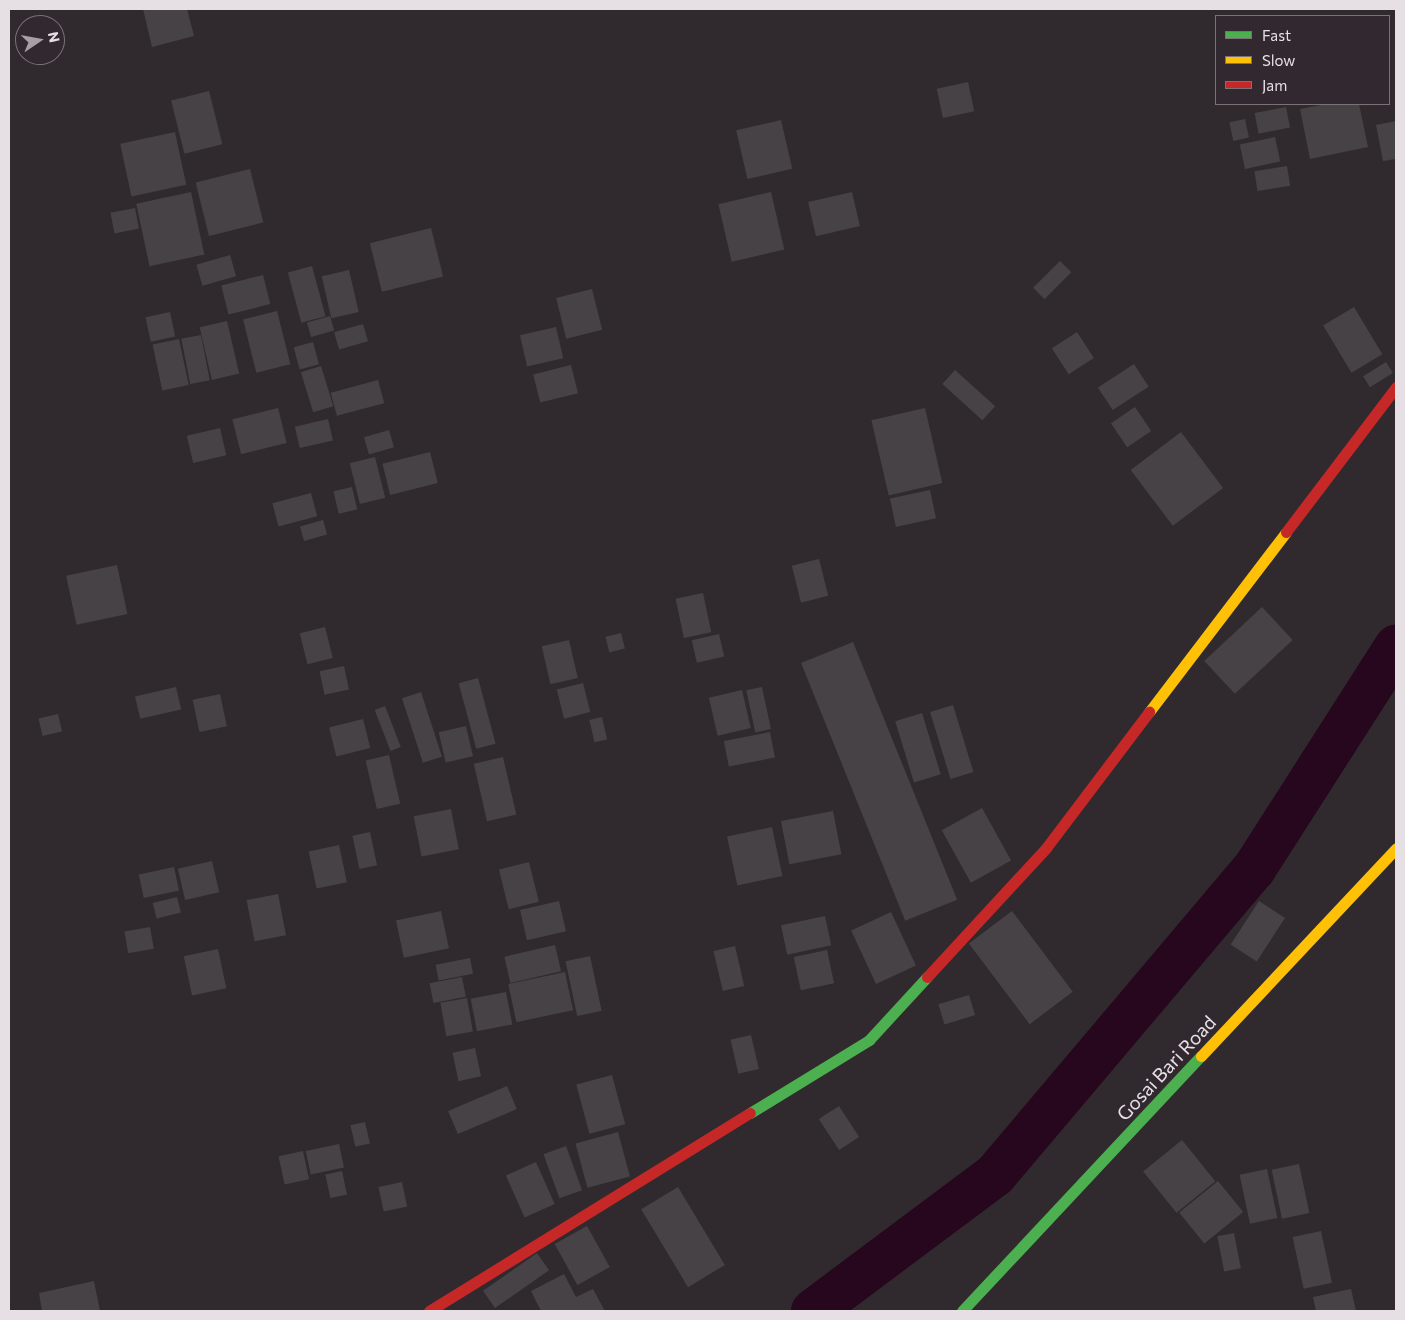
<!DOCTYPE html>
<html>
<head>
<meta charset="utf-8">
<style>
  body { margin:0 }
  #map { position:relative; width:1405px; height:1320px; overflow:hidden; background:#302a2e; font-family:Commissioner,sans-serif }
  div>[style] { position:absolute }
  .canal>* { height:44px; margin:-22px; padding:0 22px; transform-origin:22px; border-radius:22px; background:#26071e }
  .building>* { inset:0; background:#464245; transform-origin:0 0 }
  .fast>* { height:11px; margin:-5.5px; padding:0 5.5px; transform-origin:5.5px; border-radius:5.5px; background:#4caf50 }
  .slow>* { height:11px; margin:-5.5px; padding:0 5.5px; transform-origin:5.5px; border-radius:5.5px; background:#ffc107 }
  .jam>* { height:11px; margin:-5.5px; padding:0 5.5px; transform-origin:5.5px; border-radius:5.5px; background:#c62828 }
  span { translate:-50% -50%; white-space:nowrap; text-align:center; line-height:1.15; -webkit-text-stroke:4.5px #32282f; paint-order:stroke }
  .street-label { font-size:19px; color:#e6e0e4 }
  .frame { position:absolute; inset:0; border:10px solid #e6e0e4; pointer-events:none }
  .legend { position:absolute; left:1215px; top:15px; width:175px; height:90px; box-sizing:border-box; background:#32282f; border:1px solid #7a7277; margin:0; padding:6px 9px; list-style:none; font-size:15px; color:#e6e0e4 }
  .legend li { display:flex; align-items:center; gap:10px; height:25px }
  .legend b { width:25px; border:1px solid #7a7277 }
  .north { position:absolute; left:15px; top:15px; width:50px; height:50px; box-sizing:border-box; background:#32282f; border:1px solid #7a7277; border-radius:50%; rotate:78deg; font-size:14px; font-weight:700; line-height:20px; text-align:center; color:#e6e0e4 }
  .north::after { content:''; display:block; margin:auto; width:18px; height:22px; background:#a6a0a4; clip-path:polygon(50% 0,100% 100%,50% 72%,0 100%) }
</style>
</head>
<body>
<div id="map">
  <div class="canal">
    <i style="left:813px;top:1311px;width:227px;rotate:-36.8deg"></i>
    <i style="left:995px;top:1175px;width:401px;rotate:-49.8deg"></i>
    <i style="left:1254px;top:869px;width:264px;rotate:-57.4deg"></i>
  </div>
  <div class="building">
    <i style="clip-path:polygon(143px 9px,187px 9px,194px 36px,152px 47px)"></i>
    <i style="left:968px;top:82px;width:30px;height:32px;rotate:78deg"></i>
    <i style="left:209px;top:91px;width:55px;height:39px;rotate:76deg"></i>
    <i style="clip-path:polygon(1326px 104px,1359px 104px,1368px 147px,1310px 159px,1300px 109px)"></i>
    <i style="left:1286px;top:107px;width:21px;height:32px;rotate:79deg"></i>
    <i style="left:1245px;top:119px;width:19px;height:16px;rotate:78deg"></i>
    <i style="left:781px;top:120px;width:50px;height:46px;rotate:77deg"></i>
    <i style="clip-path:polygon(1396px 121px,1396px 159px,1383px 161px,1376px 125px)"></i>
    <i style="left:175px;top:132px;width:54px;height:56px;rotate:78deg"></i>
    <i style="left:1275px;top:137px;width:25px;height:36px;rotate:78deg"></i>
    <i style="left:1287px;top:166px;width:20px;height:33px;rotate:81deg"></i>
    <i style="left:250px;top:169px;width:55px;height:56px;rotate:76deg"></i>
    <i style="left:191px;top:192px;width:64px;height:56px;rotate:78deg"></i>
    <i style="left:771px;top:192px;width:59px;height:54px;rotate:77deg"></i>
    <i style="left:852px;top:192px;width:35px;height:45px;rotate:77deg"></i>
    <i style="left:135px;top:208px;width:21px;height:25px;rotate:79deg"></i>
    <i style="left:431px;top:228px;width:50px;height:63px;rotate:76deg"></i>
    <i style="left:230px;top:255px;width:22px;height:35px;rotate:74deg"></i>
    <i style="left:1060px;top:261px;width:16px;height:38px;rotate:45deg"></i>
    <i style="left:312px;top:266px;width:52px;height:25px;rotate:75deg"></i>
    <i style="left:349px;top:270px;width:43px;height:28px;rotate:77deg"></i>
    <i style="left:263px;top:275px;width:30px;height:43px;rotate:76deg"></i>
    <i style="left:592px;top:289px;width:42px;height:37px;rotate:76deg"></i>
    <i style="left:1354px;top:307px;width:55px;height:36px;rotate:59deg"></i>
    <i style="left:277px;top:311px;width:55px;height:35px;rotate:76deg"></i>
    <i style="left:170px;top:312px;width:25px;height:25px;rotate:78deg"></i>
    <i style="left:330px;top:316px;width:15px;height:24px;rotate:74deg"></i>
    <i style="left:227px;top:321px;width:54px;height:28px;rotate:77deg"></i>
    <i style="left:363px;top:324px;width:18px;height:30px;rotate:74deg"></i>
    <i style="left:556px;top:327px;width:32px;height:37px;rotate:77deg"></i>
    <i style="left:1077px;top:332px;width:31px;height:30px;rotate:57deg"></i>
    <i style="left:201px;top:335px;width:46px;height:20px;rotate:79deg"></i>
    <i style="left:179px;top:339px;width:47px;height:27px;rotate:78deg"></i>
    <i style="left:313px;top:342px;width:23px;height:20px;rotate:75deg"></i>
    <i style="left:1386px;top:362px;width:13px;height:27px;rotate:58deg"></i>
    <i style="left:1134px;top:364px;width:27px;height:43px;rotate:57deg"></i>
    <i style="left:571px;top:365px;width:29px;height:39px;rotate:76deg"></i>
    <i style="left:321px;top:366px;width:42px;height:21px;rotate:73deg"></i>
    <i style="left:955px;top:370px;width:54px;height:19px;rotate:42deg"></i>
    <i style="left:378px;top:380px;width:24px;height:49px;rotate:75deg"></i>
    <i style="left:1135px;top:407px;width:29px;height:29px;rotate:56deg"></i>
    <i style="left:278px;top:408px;width:36px;height:47px;rotate:76deg"></i>
    <i style="left:925px;top:408px;width:77px;height:55px;rotate:77deg"></i>
    <i style="left:328px;top:419px;width:22px;height:34px;rotate:77deg"></i>
    <i style="left:220px;top:428px;width:28px;height:34px;rotate:77deg"></i>
    <i style="left:389px;top:430px;width:18px;height:26px;rotate:74deg"></i>
    <i style="left:1181px;top:432px;width:70px;height:63px;rotate:53deg"></i>
    <i style="left:430px;top:452px;width:32px;height:49px;rotate:76deg"></i>
    <i style="left:375px;top:457px;width:42px;height:26px;rotate:76deg"></i>
    <i style="left:352px;top:487px;width:23px;height:19px;rotate:77deg"></i>
    <i style="left:930px;top:490px;width:29px;height:41px;rotate:78deg"></i>
    <i style="left:311px;top:493px;width:24px;height:40px;rotate:75deg"></i>
    <i style="left:323px;top:520px;width:15px;height:24px;rotate:74deg"></i>
    <i style="left:819px;top:559px;width:38px;height:28px;rotate:76deg"></i>
    <i style="left:117px;top:565px;width:50px;height:52px;rotate:78deg"></i>
    <i style="left:703px;top:593px;width:40px;height:28px;rotate:78deg"></i>
    <i style="left:1262px;top:607px;width:45px;height:79px;rotate:47deg"></i>
    <i style="left:325px;top:627px;width:32px;height:26px;rotate:76deg"></i>
    <i style="left:621px;top:633px;width:16px;height:16px;rotate:76deg"></i>
    <i style="left:719px;top:634px;width:23px;height:28px;rotate:77deg"></i>
    <i style="left:569px;top:640px;width:39px;height:28px;rotate:77deg"></i>
    <i style="left:853px;top:642px;width:278px;height:56px;rotate:68deg"></i>
    <i style="left:344px;top:666px;width:24px;height:25px;rotate:78deg"></i>
    <i style="left:478px;top:678px;width:68px;height:20px;rotate:75deg"></i>
    <i style="left:583px;top:683px;width:30px;height:27px;rotate:76deg"></i>
    <i style="left:176px;top:687px;width:23px;height:42px;rotate:77deg"></i>
    <i style="left:762px;top:687px;width:43px;height:16px;rotate:78deg"></i>
    <i style="left:742px;top:690px;width:39px;height:34px;rotate:77deg"></i>
    <i style="left:421px;top:692px;width:68px;height:20px;rotate:72deg"></i>
    <i style="left:220px;top:694px;width:33px;height:28px;rotate:78deg"></i>
    <i style="left:953px;top:705px;width:70px;height:24px;rotate:73deg"></i>
    <i style="left:385px;top:706px;width:44px;height:11px;rotate:69deg"></i>
    <i style="left:922px;top:713px;width:64px;height:28px;rotate:73deg"></i>
    <i style="left:58px;top:714px;width:18px;height:20px;rotate:77deg"></i>
    <i style="left:602px;top:717px;width:23px;height:13px;rotate:77deg"></i>
    <i style="left:363px;top:719px;width:30px;height:35px;rotate:76deg"></i>
    <i style="left:466px;top:726px;width:31px;height:28px;rotate:77deg"></i>
    <i style="left:770px;top:732px;width:26px;height:47px;rotate:79deg"></i>
    <i style="left:389px;top:755px;width:50px;height:24px;rotate:77deg"></i>
    <i style="left:503px;top:757px;width:59px;height:30px;rotate:77deg"></i>
    <i style="left:982px;top:808px;width:60px;height:46px;rotate:61deg"></i>
    <i style="left:451px;top:809px;width:41px;height:38px;rotate:79deg"></i>
    <i style="left:833px;top:811px;width:44px;height:53px;rotate:79deg"></i>
    <i style="left:772px;top:827px;width:50px;height:46px;rotate:78deg"></i>
    <i style="left:370px;top:832px;width:34px;height:18px;rotate:78deg"></i>
    <i style="left:339px;top:845px;width:38px;height:31px;rotate:78deg"></i>
    <i style="left:212px;top:861px;width:32px;height:35px;rotate:77deg"></i>
    <i style="left:529px;top:862px;width:41px;height:31px;rotate:76deg"></i>
    <i style="left:174px;top:867px;width:24px;height:36px;rotate:78deg"></i>
    <i style="left:278px;top:894px;width:42px;height:32px;rotate:79deg"></i>
    <i style="left:177px;top:897px;width:16px;height:25px;rotate:76deg"></i>
    <i style="left:559px;top:901px;width:31px;height:40px;rotate:77deg"></i>
    <i style="left:1259px;top:901px;width:31px;height:52px;rotate:33deg"></i>
    <i style="left:441px;top:911px;width:38px;height:46px;rotate:78deg"></i>
    <i style="left:1012px;top:911px;width:101px;height:54px;rotate:53deg"></i>
    <i style="left:891px;top:912px;width:59px;height:44px;rotate:65deg"></i>
    <i style="left:825px;top:916px;width:30px;height:45px;rotate:78deg"></i>
    <i style="left:150px;top:927px;width:22px;height:26px;rotate:80deg"></i>
    <i style="left:555px;top:945px;width:27px;height:52px;rotate:77deg"></i>
    <i style="left:735px;top:946px;width:41px;height:22px;rotate:77deg"></i>
    <i style="left:218px;top:949px;width:40px;height:35px;rotate:78deg"></i>
    <i style="left:827px;top:950px;width:34px;height:34px;rotate:78deg"></i>
    <i style="left:590px;top:956px;width:56px;height:25px;rotate:78deg"></i>
    <i style="left:470px;top:958px;width:16px;height:35px;rotate:79deg"></i>
    <i style="left:565px;top:972px;width:39px;height:58px;rotate:78deg"></i>
    <i style="left:462px;top:977px;width:20px;height:33px;rotate:79deg"></i>
    <i style="left:506px;top:992px;width:33px;height:36px;rotate:79deg"></i>
    <i style="left:969px;top:995px;width:21px;height:32px;rotate:73deg"></i>
    <i style="left:467px;top:998px;width:34px;height:27px;rotate:80deg"></i>
    <i style="left:751px;top:1035px;width:35px;height:21px;rotate:77deg"></i>
    <i style="left:475px;top:1048px;width:29px;height:23px;rotate:78deg"></i>
    <i style="left:612px;top:1075px;width:51px;height:37px;rotate:75deg"></i>
    <i style="left:507px;top:1086px;width:25px;height:64px;rotate:67deg"></i>
    <i style="left:839px;top:1106px;width:37px;height:24px;rotate:57deg"></i>
    <i style="left:365px;top:1122px;width:22px;height:15px;rotate:77deg"></i>
    <i style="left:618px;top:1132px;width:46px;height:44px;rotate:75deg"></i>
    <i style="left:1182px;top:1140px;width:53px;height:50px;rotate:51deg"></i>
    <i style="left:339px;top:1144px;width:24px;height:34px;rotate:78deg"></i>
    <i style="left:566px;top:1146px;width:47px;height:24px;rotate:70deg"></i>
    <i style="left:303px;top:1151px;width:29px;height:25px;rotate:78deg"></i>
    <i style="left:536px;top:1162px;width:46px;height:33px;rotate:66deg"></i>
    <i style="left:1299px;top:1164px;width:50px;height:28px;rotate:78deg"></i>
    <i style="left:1267px;top:1169px;width:50px;height:28px;rotate:78deg"></i>
    <i style="left:342px;top:1171px;width:24px;height:17px;rotate:78deg"></i>
    <i style="left:1218px;top:1181px;width:40px;height:50px;rotate:51deg"></i>
    <i style="left:402px;top:1182px;width:25px;height:24px;rotate:78deg"></i>
    <i style="left:678px;top:1187px;width:91px;height:43px;rotate:59deg"></i>
    <i style="left:587px;top:1226px;width:47px;height:37px;rotate:61deg"></i>
    <i style="left:1321px;top:1231px;width:53px;height:29px;rotate:78deg"></i>
    <i style="left:1234px;top:1233px;width:36px;height:17px;rotate:79deg"></i>
    <i style="left:537px;top:1253px;width:21px;height:66px;rotate:55deg"></i>
    <i style="clip-path:polygon(564px 1274px,576px 1297px,593px 1289px,605px 1311px,541px 1311px,531px 1291px)"></i>
    <i style="clip-path:polygon(94px 1281px,100px 1311px,42px 1311px,39px 1293px)"></i>
    <i style="clip-path:polygon(1351px 1289px,1356px 1311px,1316px 1311px,1313px 1297px)"></i>
  </div>
  <div class="fast">
    <i style="left:750px;top:1113px;width:140px;rotate:-31.5deg"></i>
    <i style="left:869px;top:1040px;width:86px;rotate:-47.4deg"></i>
    <i style="left:962px;top:1311px;width:349px;rotate:-46.9deg"></i>
  </div>
  <div class="slow">
    <i style="left:1149px;top:712px;width:226px;rotate:-52.7deg"></i>
    <i style="left:1201px;top:1056px;width:285px;rotate:-46.8deg"></i>
  </div>
  <div class="jam">
    <i style="left:1286px;top:532px;width:182px;rotate:-52.8deg"></i>
    <i style="left:927px;top:977px;width:176px;rotate:-47.3deg"></i>
    <i style="left:1046px;top:848px;width:171px;rotate:-52.9deg"></i>
    <i style="left:429px;top:1311px;width:377px;rotate:-31.7deg"></i>
  </div>
  <div class="street-label">
    <span style="left:1166px;top:1068px;rotate:-47deg">Gosai Bari Road</span>
  </div>
  <div class="frame"></div>
  <ul class="legend">
  <li><b style="height:6px;background:#4caf50"></b>Fast</li>
  <li><b style="height:6px;background:#ffc107"></b>Slow</li>
  <li><b style="height:6px;background:#c62828"></b>Jam</li>
  </ul>
  <div class="north">N</div>
</div>
</body>
</html>
